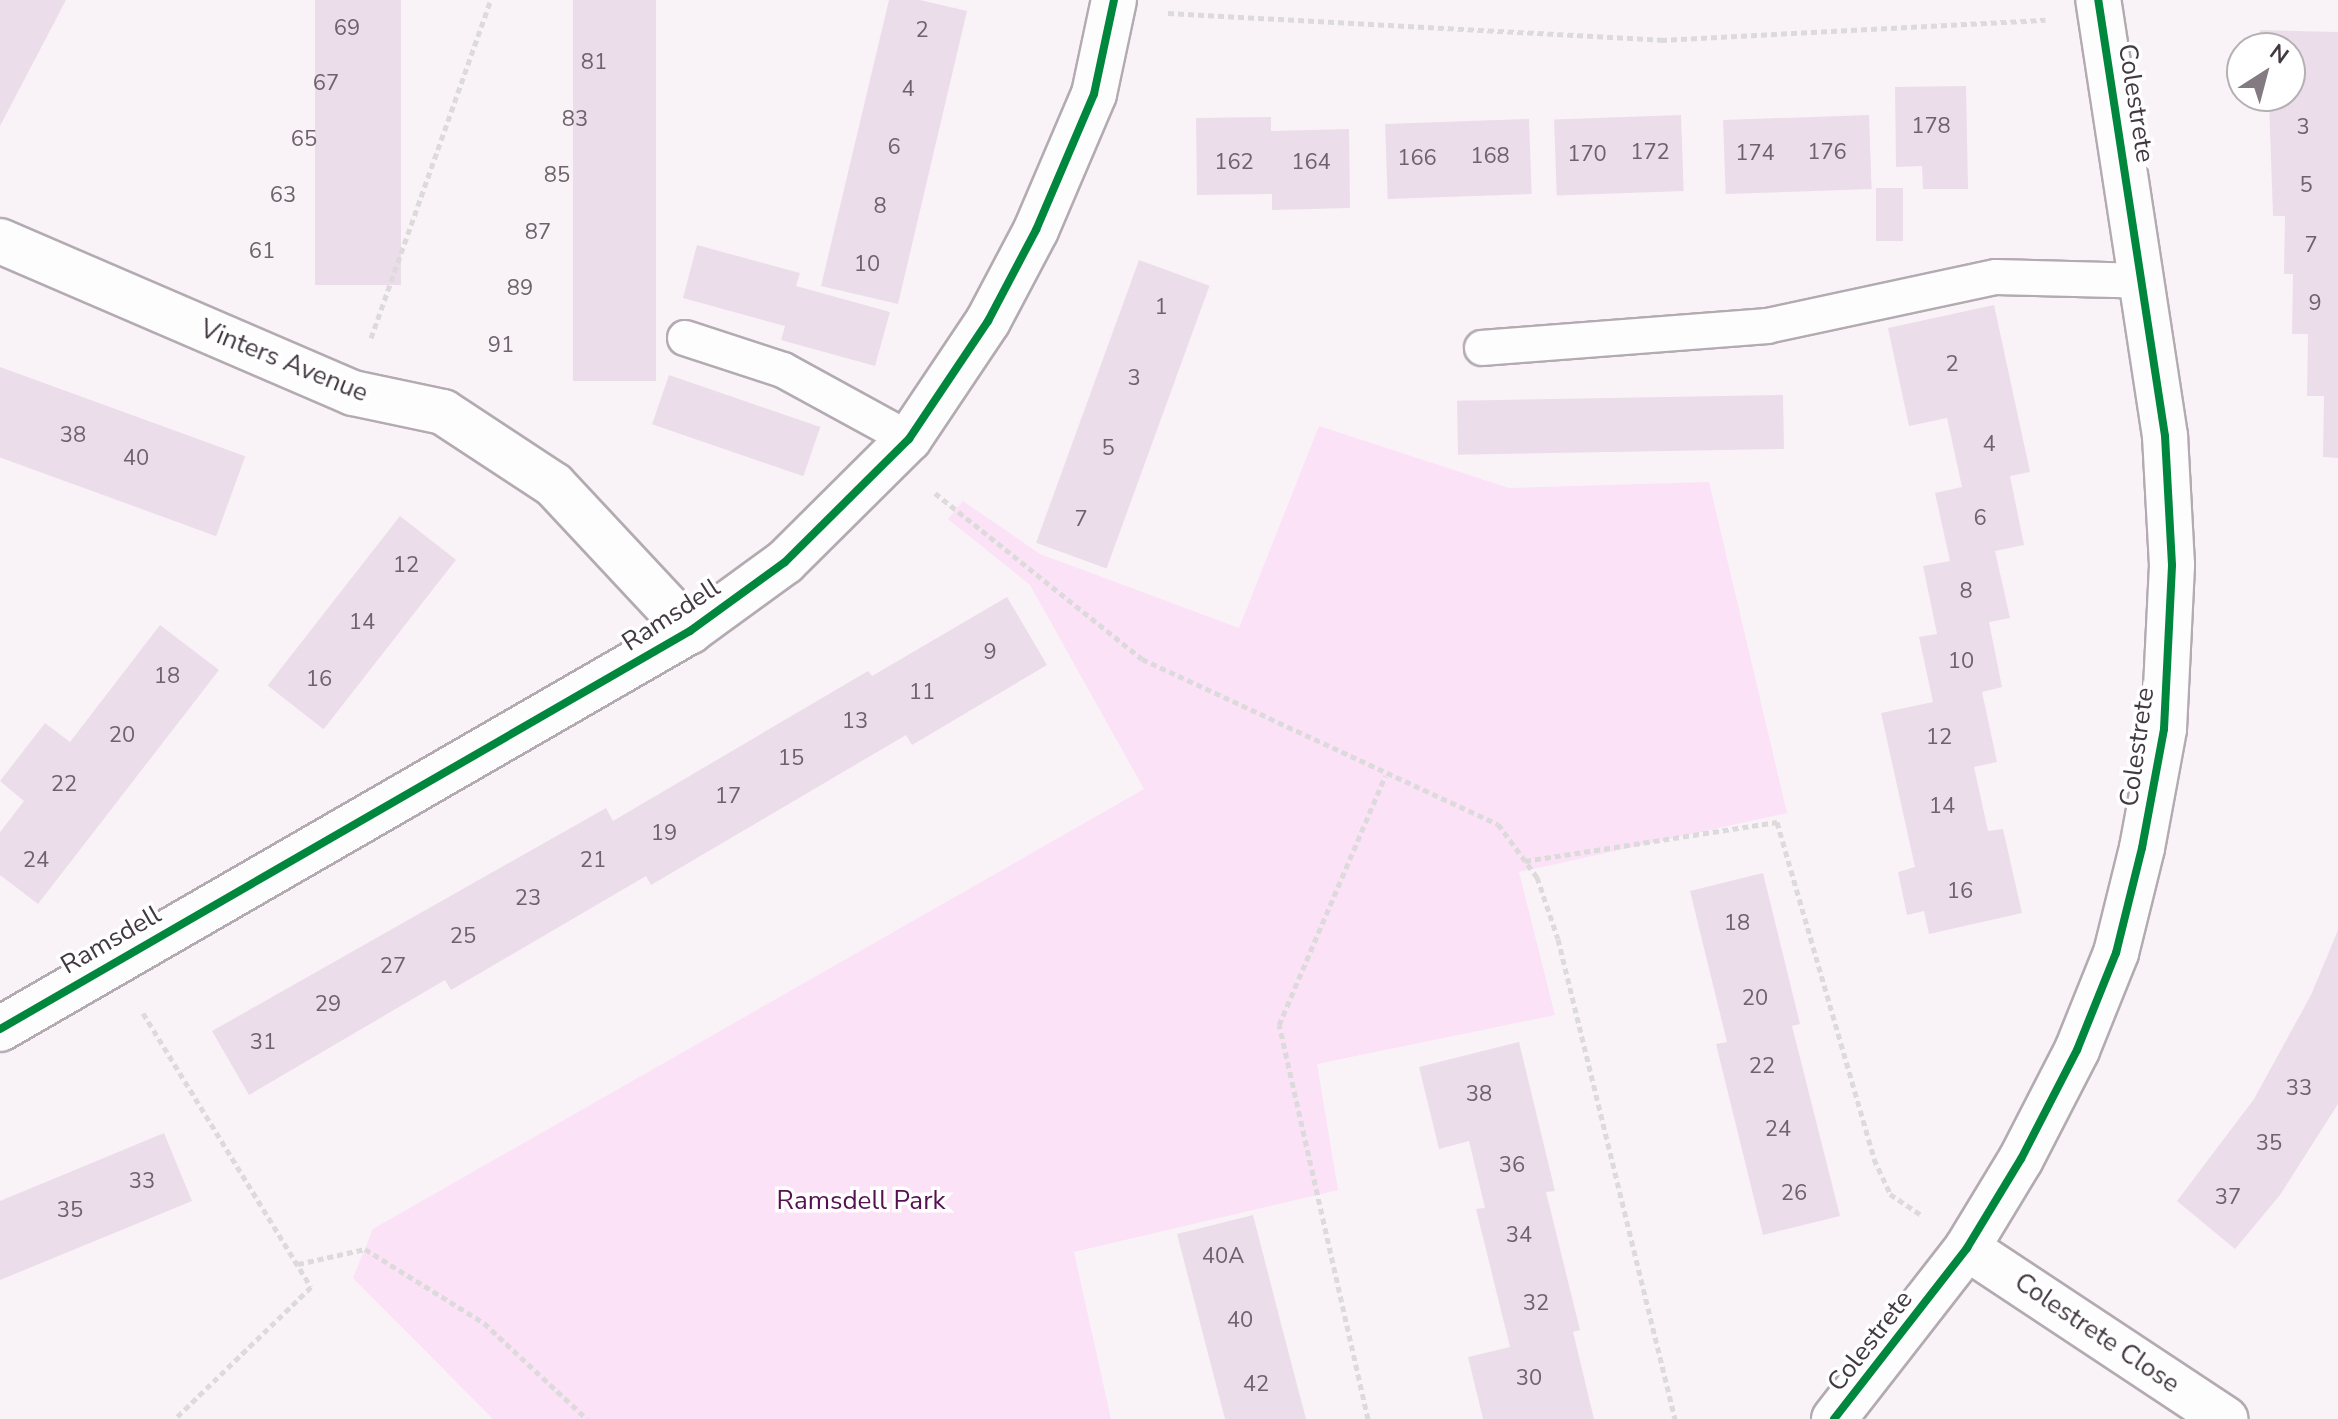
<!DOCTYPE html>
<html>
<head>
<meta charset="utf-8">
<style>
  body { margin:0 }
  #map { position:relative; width:2338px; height:1419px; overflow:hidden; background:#f9f3f8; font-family:"Nunito Sans",sans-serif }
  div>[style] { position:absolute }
  .green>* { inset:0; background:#fbe2f7 }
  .building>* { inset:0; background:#ecddea; transform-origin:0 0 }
  .path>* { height:5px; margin-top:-2.5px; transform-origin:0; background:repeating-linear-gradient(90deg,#dcdadb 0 6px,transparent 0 10px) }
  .roads { filter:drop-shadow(2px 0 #b3abb1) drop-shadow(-2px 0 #b3abb1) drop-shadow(0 2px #b3abb1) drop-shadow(0 -2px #b3abb1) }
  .lane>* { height:34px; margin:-17px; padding:0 17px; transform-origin:17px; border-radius:17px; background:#fefdfe }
  .street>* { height:44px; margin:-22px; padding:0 22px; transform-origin:22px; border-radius:22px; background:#fefdfe }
  .cycleway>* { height:8px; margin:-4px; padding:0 4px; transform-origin:4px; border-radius:4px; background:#00873e }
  span { translate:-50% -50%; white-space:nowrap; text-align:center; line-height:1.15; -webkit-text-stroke:7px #fff; paint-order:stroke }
  .number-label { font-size:22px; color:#6e636d }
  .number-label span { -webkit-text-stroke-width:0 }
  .street-label { font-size:26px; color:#433942 }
  .park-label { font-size:26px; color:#561150 }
  .north { position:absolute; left:2226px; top:32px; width:80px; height:80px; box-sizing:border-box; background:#fff; border:2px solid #b4b0b3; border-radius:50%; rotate:36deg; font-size:22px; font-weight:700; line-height:32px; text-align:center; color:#433942 }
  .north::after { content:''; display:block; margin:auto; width:28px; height:36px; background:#837a82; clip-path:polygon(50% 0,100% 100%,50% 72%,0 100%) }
</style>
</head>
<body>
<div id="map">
  <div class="green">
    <i style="clip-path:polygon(1319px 426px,1509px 488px,1709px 482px,1787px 813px,1519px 872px,1555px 1015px,1317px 1064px,1338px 1190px,1074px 1252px,1111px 1419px,493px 1419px,353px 1278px,373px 1229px,1144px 789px,1030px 585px,948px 519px,963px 501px,1040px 554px,1239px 628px)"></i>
  </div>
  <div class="building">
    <i style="clip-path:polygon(0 0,66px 0,0 126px)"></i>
    <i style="left:315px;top:0;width:86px;height:285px"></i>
    <i style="left:573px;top:0;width:83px;height:381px"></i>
    <i style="clip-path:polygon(889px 0,920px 0,967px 11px,898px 304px,821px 286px)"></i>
    <i style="clip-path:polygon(2260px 30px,2338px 32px,2338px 458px,2323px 457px,2324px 396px,2307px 396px,2308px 334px,2292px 334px,2293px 274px,2284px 274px,2285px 216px,2273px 216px,2269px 100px,2259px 99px,2290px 96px,2290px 48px,2260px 48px)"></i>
    <i style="clip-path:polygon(1966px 86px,1968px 189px,1923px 189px,1922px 166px,1896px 167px,1895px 87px)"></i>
    <i style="left:1681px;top:115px;width:76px;height:127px;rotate:88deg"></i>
    <i style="left:1869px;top:115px;width:74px;height:146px;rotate:88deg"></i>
    <i style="clip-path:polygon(1271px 117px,1271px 131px,1349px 129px,1350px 208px,1272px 210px,1272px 194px,1197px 195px,1196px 118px)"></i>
    <i style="left:1529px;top:119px;width:75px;height:144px;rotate:88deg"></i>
    <i style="left:1876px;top:188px;width:27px;height:53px"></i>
    <i style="clip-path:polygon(697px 245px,800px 273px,796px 286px,890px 312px,875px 366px,781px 340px,785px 326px,683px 298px)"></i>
    <i style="left:1139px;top:260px;width:75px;height:301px;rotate:20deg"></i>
    <i style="clip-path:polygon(1994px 305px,2030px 472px,2010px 476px,2024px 545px,1995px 551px,2010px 618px,1989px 622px,2002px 687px,1982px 692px,1997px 762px,1974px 767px,1988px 831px,2003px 829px,2022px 913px,1929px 934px,1924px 911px,1907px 915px,1898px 872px,1915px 867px,1881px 713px,1933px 702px,1919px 637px,1937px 634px,1923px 566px,1950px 561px,1935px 493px,1962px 487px,1947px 418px,1909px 426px,1888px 328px)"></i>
    <i style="left:0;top:367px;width:261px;height:85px;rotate:20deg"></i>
    <i style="left:669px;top:375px;width:160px;height:52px;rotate:19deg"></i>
    <i style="left:1783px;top:395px;width:54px;height:326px;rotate:89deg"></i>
    <i style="left:400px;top:516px;width:71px;height:215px;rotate:38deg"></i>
    <i style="clip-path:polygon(1007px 597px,1047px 665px,912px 745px,906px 735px,651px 885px,646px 876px,451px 990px,445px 980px,249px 1095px,212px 1031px,606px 808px,613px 821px,868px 671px,872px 676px)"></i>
    <i style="clip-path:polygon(160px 625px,219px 670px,38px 904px,0 875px,0 832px,24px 801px,0 781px,45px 723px,70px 742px)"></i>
    <i style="clip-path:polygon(1763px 873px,1800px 1024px,1792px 1026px,1840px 1216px,1763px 1235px,1716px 1044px,1727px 1042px,1690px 891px)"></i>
    <i style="clip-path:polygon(2338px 930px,2338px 1104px,2280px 1195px,2235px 1249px,2177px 1201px,2254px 1099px,2311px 995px)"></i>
    <i style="clip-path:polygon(1519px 1042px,1555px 1191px,1546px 1192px,1580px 1330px,1573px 1332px,1594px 1419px,1483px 1419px,1468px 1357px,1510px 1347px,1476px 1209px,1485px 1208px,1469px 1141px,1439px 1149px,1419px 1067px)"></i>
    <i style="clip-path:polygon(164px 1133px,192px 1201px,0 1280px,0 1201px)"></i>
    <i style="clip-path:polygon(1253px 1215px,1286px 1343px,1306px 1419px,1225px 1419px,1177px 1234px)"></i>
  </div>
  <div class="path">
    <i style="left:1168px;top:13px;width:494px;rotate:3.1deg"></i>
    <i style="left:1661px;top:40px;width:385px;rotate:-3deg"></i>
    <i style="left:371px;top:338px;width:359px;rotate:-70.5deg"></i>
    <i style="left:935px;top:493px;width:265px;rotate:38.7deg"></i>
    <i style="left:1142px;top:659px;width:392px;rotate:24.9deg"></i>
    <i style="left:1498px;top:824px;width:66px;rotate:53.7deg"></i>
    <i style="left:1537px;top:877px;width:65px;rotate:71.3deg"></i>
    <i style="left:1558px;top:939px;width:494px;rotate:76.3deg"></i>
    <i style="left:1525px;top:861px;width:255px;rotate:-8.8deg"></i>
    <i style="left:1777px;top:822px;width:351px;rotate:73.9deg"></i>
    <i style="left:1874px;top:1159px;width:38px;rotate:65deg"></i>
    <i style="left:1890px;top:1194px;width:37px;rotate:34deg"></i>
    <i style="left:143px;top:1013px;width:321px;rotate:58.5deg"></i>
    <i style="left:311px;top:1287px;width:190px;rotate:135.9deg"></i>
    <i style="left:298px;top:1264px;width:69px;rotate:-12.6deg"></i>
    <i style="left:365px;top:1249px;width:140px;rotate:31.9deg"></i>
    <i style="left:484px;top:1323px;width:141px;rotate:43deg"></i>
    <i style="left:1368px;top:1419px;width:404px;rotate:-102.7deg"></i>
    <i style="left:1279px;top:1025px;width:271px;rotate:-66.9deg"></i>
  </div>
  <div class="roads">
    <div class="lane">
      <i style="left:685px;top:338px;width:103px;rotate:18.1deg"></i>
      <i style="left:783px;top:370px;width:144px;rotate:28.7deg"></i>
      <i style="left:1482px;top:348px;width:286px;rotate:-4.4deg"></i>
      <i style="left:1767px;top:326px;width:234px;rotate:-12.1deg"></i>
      <i style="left:1996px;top:277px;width:148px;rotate:1.5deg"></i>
    </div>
    <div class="street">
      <i style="left:0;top:241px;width:384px;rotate:23.3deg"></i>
      <i style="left:353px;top:393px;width:92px;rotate:11.9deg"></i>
      <i style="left:443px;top:412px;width:133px;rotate:33.3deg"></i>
      <i style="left:554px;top:485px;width:200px;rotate:47deg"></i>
      <i style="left:0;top:1029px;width:797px;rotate:-29.98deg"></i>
      <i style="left:690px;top:631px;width:117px;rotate:-36deg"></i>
      <i style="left:785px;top:562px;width:175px;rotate:-44.8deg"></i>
      <i style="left:909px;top:439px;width:142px;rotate:-56.2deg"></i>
      <i style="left:988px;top:321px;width:103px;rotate:-62.2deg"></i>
      <i style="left:1036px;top:230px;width:148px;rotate:-66.9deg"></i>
      <i style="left:1094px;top:94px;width:96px;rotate:-78deg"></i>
      <i style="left:1967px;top:1248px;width:310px;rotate:33.5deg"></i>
      <i style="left:1834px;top:1419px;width:217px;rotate:-52.1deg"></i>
      <i style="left:1967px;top:1248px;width:104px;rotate:-58.8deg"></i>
      <i style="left:2021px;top:1159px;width:123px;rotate:-62.8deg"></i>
      <i style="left:2077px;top:1050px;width:105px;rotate:-68.1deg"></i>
      <i style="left:2116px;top:953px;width:108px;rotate:-76.1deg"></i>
      <i style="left:2142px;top:848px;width:121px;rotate:-79.5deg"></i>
      <i style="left:2164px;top:729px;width:164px;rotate:-87.2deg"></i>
      <i style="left:2172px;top:565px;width:129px;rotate:-93.1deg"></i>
      <i style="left:2165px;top:436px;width:441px;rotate:-98.7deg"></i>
    </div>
  </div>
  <div class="cycleway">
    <i style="left:0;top:1029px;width:797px;rotate:-29.98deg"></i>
    <i style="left:690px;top:631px;width:117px;rotate:-36deg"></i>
    <i style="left:785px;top:562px;width:175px;rotate:-44.8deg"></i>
    <i style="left:909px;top:439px;width:142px;rotate:-56.2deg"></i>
    <i style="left:988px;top:321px;width:103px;rotate:-62.2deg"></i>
    <i style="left:1036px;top:230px;width:148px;rotate:-66.9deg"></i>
    <i style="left:1094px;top:94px;width:96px;rotate:-78deg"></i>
    <i style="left:1834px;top:1419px;width:217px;rotate:-52.1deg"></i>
    <i style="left:1967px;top:1248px;width:104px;rotate:-58.8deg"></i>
    <i style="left:2021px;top:1159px;width:123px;rotate:-62.8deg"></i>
    <i style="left:2077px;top:1050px;width:105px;rotate:-68.1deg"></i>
    <i style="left:2116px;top:953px;width:108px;rotate:-76.1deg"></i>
    <i style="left:2142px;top:848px;width:121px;rotate:-79.5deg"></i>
    <i style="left:2164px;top:729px;width:164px;rotate:-87.2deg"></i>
    <i style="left:2172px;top:565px;width:129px;rotate:-93.1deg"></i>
    <i style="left:2165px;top:436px;width:441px;rotate:-98.7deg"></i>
  </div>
  <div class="number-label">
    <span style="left:347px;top:29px">69</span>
    <span style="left:922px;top:31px">2</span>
    <span style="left:594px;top:63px">81</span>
    <span style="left:326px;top:84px">67</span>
    <span style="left:908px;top:90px">4</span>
    <span style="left:575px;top:120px">83</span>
    <span style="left:1931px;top:127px">178</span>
    <span style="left:2303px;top:128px">3</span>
    <span style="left:304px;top:140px">65</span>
    <span style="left:894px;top:148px">6</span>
    <span style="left:1650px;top:153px">172</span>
    <span style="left:1827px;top:153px">176</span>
    <span style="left:1755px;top:154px">174</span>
    <span style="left:1587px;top:155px">170</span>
    <span style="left:1490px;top:157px">168</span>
    <span style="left:1417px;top:159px">166</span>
    <span style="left:1234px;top:163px">162</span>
    <span style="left:1311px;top:163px">164</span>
    <span style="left:557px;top:176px">85</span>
    <span style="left:2306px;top:186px">5</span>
    <span style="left:283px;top:196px">63</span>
    <span style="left:880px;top:207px">8</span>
    <span style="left:538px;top:233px">87</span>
    <span style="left:2311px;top:246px">7</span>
    <span style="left:262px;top:252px">61</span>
    <span style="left:867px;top:265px">10</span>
    <span style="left:520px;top:289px">89</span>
    <span style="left:2315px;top:304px">9</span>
    <span style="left:1161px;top:308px">1</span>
    <span style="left:501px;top:346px">91</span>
    <span style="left:1952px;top:365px">2</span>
    <span style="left:1134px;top:379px">3</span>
    <span style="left:73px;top:436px">38</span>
    <span style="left:1989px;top:445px">4</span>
    <span style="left:1108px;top:449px">5</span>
    <span style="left:136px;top:459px">40</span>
    <span style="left:1980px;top:519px">6</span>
    <span style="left:1081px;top:520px">7</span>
    <span style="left:406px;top:566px">12</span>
    <span style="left:1966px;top:592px">8</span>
    <span style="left:362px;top:623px">14</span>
    <span style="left:990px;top:653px">9</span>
    <span style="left:1961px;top:662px">10</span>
    <span style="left:167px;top:677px">18</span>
    <span style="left:319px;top:680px">16</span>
    <span style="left:922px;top:693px">11</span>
    <span style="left:855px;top:722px">13</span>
    <span style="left:122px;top:736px">20</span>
    <span style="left:1939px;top:738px">12</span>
    <span style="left:791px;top:759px">15</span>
    <span style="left:64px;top:785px">22</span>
    <span style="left:728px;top:797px">17</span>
    <span style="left:1942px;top:807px">14</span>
    <span style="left:664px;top:834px">19</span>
    <span style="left:36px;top:861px">24</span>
    <span style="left:593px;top:861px">21</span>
    <span style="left:1960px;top:892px">16</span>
    <span style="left:528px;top:899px">23</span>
    <span style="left:1737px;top:924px">18</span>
    <span style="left:463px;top:937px">25</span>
    <span style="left:393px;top:967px">27</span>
    <span style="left:1755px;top:999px">20</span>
    <span style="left:328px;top:1005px">29</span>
    <span style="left:263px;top:1043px">31</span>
    <span style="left:1762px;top:1067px">22</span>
    <span style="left:2299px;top:1089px">33</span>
    <span style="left:1479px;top:1095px">38</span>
    <span style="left:1778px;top:1130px">24</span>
    <span style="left:2269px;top:1144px">35</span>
    <span style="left:1512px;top:1166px">36</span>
    <span style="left:142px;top:1182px">33</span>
    <span style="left:1794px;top:1194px">26</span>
    <span style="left:2228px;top:1198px">37</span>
    <span style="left:70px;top:1211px">35</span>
    <span style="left:1519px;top:1236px">34</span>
    <span style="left:1223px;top:1257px">40A</span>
    <span style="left:1536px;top:1304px">32</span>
    <span style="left:1240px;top:1321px">40</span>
    <span style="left:1529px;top:1379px">30</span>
    <span style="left:1256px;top:1385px">42</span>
  </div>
  <div class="street-label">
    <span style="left:2136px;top:103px;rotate:81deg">Colestrete</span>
    <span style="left:284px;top:361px;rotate:22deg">Vinters Avenue</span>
    <span style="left:671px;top:615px;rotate:-33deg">Ramsdell</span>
    <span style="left:2137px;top:747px;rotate:-82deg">Colestrete</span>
    <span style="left:111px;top:940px;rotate:-30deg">Ramsdell</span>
    <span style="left:2097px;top:1333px;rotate:34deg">Colestrete Close</span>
    <span style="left:1870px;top:1341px;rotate:-52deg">Colestrete</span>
  </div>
  <div class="park-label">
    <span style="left:861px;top:1201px">Ramsdell Park</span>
  </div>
  <div class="north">N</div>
</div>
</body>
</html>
